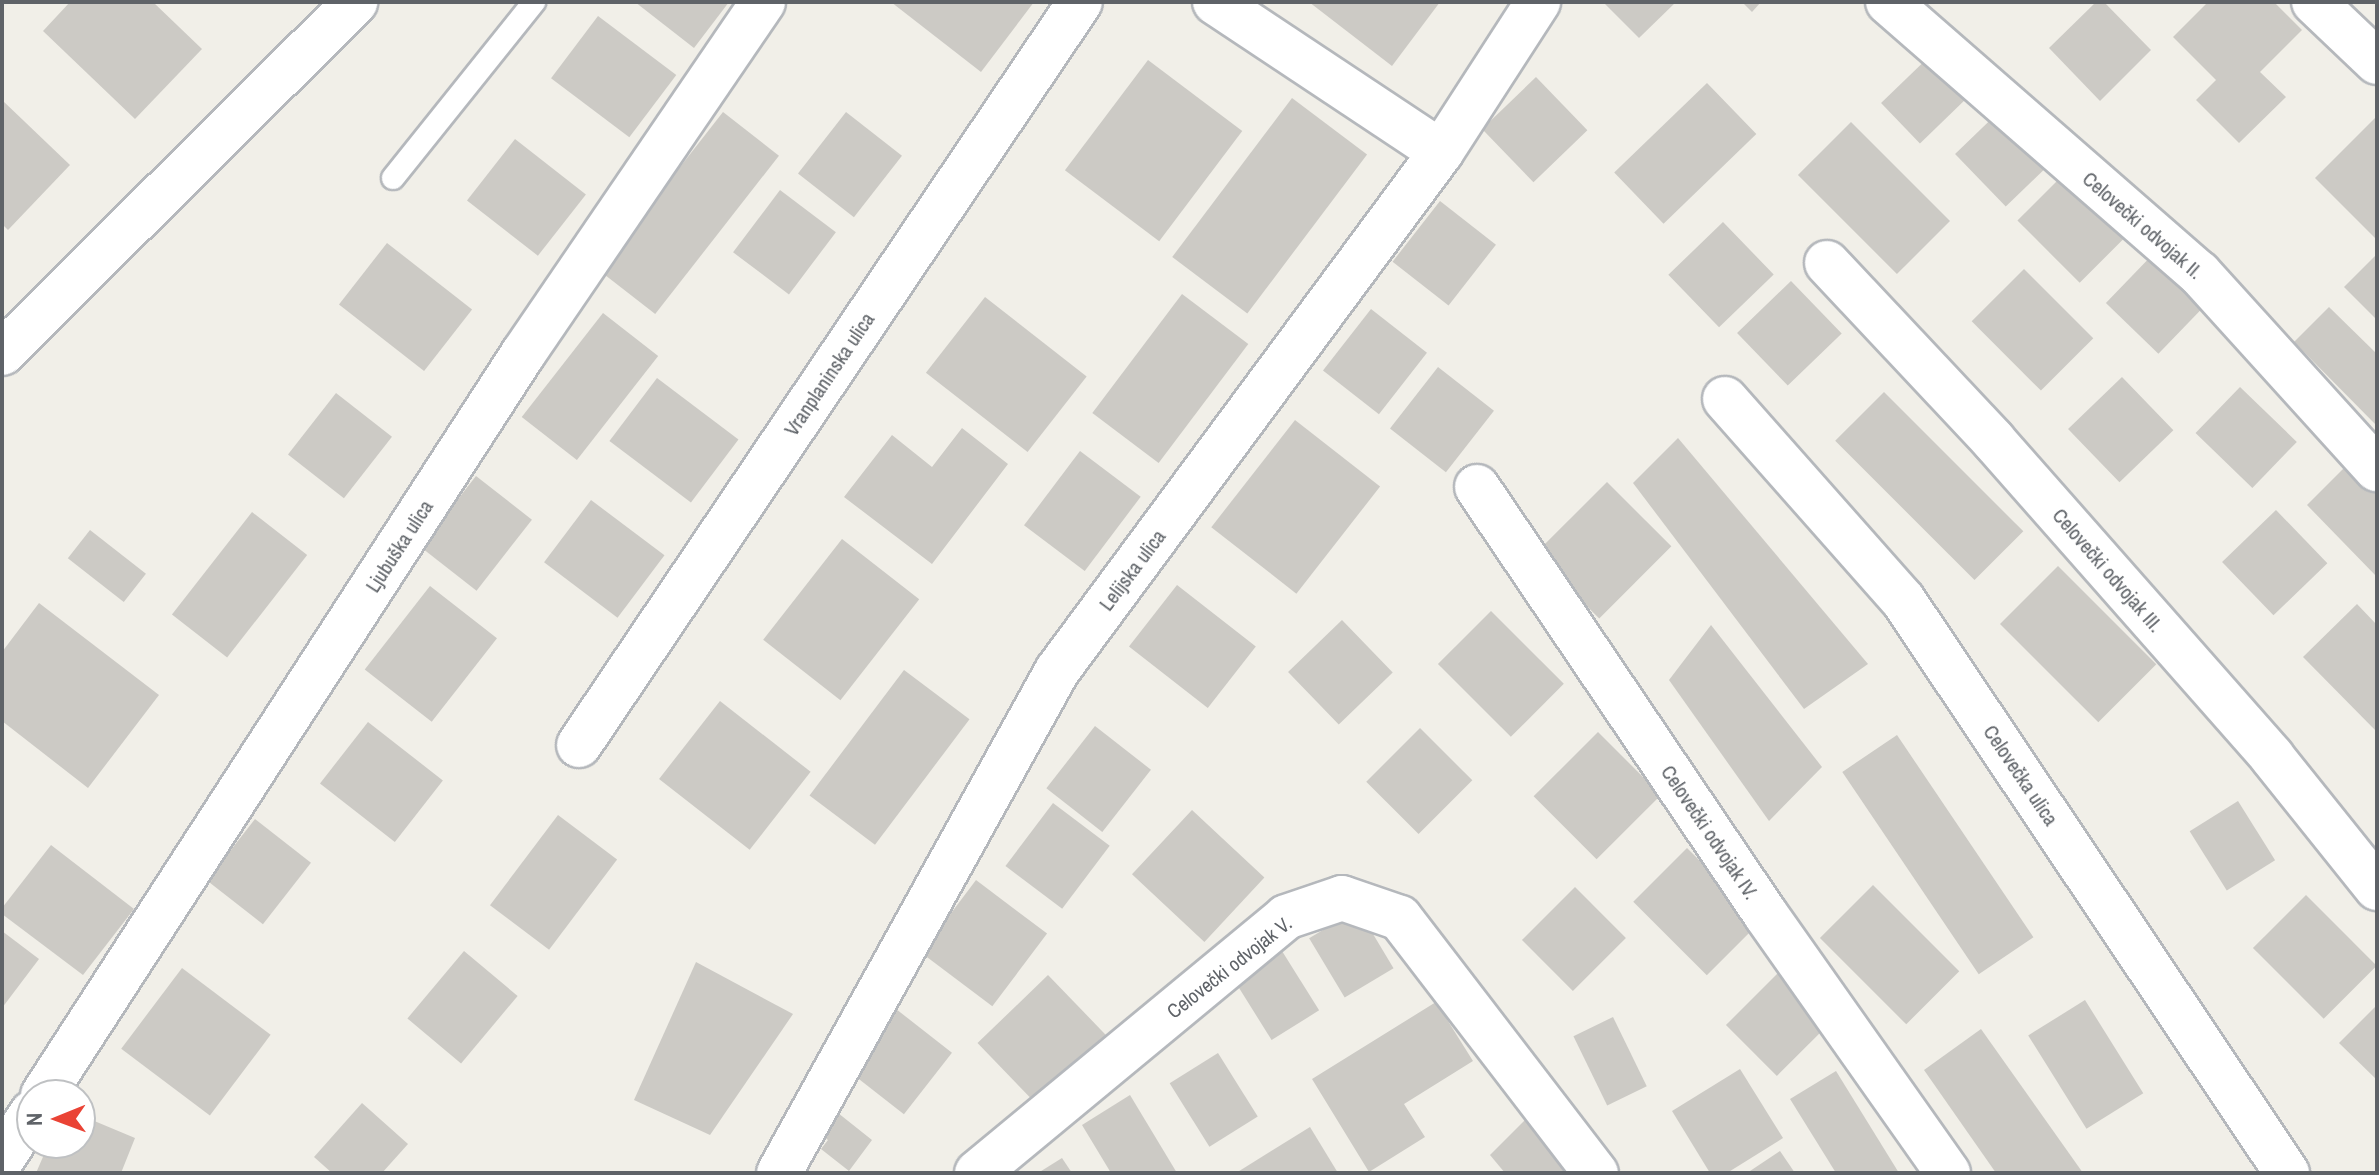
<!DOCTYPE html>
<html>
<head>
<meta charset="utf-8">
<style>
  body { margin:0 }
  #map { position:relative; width:2379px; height:1175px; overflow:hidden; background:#f1efe8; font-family:"Archivo Narrow",sans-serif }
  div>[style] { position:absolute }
  .building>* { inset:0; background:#cccac5; transform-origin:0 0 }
  .roads { filter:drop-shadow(2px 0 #b5b8bc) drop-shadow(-2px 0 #b5b8bc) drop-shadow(0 2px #b5b8bc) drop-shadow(0 -2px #b5b8bc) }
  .service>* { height:22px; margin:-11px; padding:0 11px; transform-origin:11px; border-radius:11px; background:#fff }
  .minor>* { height:44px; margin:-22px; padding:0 22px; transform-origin:22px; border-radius:22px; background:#fff }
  span { translate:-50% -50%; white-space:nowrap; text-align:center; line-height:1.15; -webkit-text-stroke:6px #fff; paint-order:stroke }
  .street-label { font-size:20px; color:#5f6368 }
  .frame { position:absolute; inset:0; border:4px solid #5f6368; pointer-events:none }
  .north { position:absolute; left:16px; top:1079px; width:80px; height:80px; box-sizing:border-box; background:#fff; border:2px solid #bfc1c3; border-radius:50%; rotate:269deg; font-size:22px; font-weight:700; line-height:32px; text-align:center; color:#5f6368 }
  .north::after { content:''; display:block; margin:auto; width:28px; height:36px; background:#ea4335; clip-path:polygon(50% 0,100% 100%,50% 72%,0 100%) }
</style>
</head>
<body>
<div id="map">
  <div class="building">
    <i style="clip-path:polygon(70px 2px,153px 2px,202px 49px,135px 119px,43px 31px)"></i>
    <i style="clip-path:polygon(635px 2px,729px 2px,694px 48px)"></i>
    <i style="clip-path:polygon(891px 2px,1034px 2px,981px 72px)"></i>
    <i style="clip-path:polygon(1309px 2px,1440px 2px,1392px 66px)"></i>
    <i style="clip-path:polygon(1603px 2px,1676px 2px,1639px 38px)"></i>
    <i style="clip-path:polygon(1742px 2px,1761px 2px,1752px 12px)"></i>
    <i style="clip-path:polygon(2096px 2px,2104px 2px,2151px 50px,2100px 101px,2049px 48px)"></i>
    <i style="clip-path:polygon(2208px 2px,2274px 2px,2302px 30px,2260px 72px,2286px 97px,2239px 143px,2196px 100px,2216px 80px,2173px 37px)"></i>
    <i style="left:598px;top:16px;width:98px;height:78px;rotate:37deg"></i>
    <i style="left:1935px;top:51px;width:56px;height:75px;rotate:46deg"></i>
    <i style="left:1148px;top:60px;width:118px;height:138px;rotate:37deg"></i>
    <i style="left:1536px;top:77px;width:74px;height:75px;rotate:46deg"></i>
    <i style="left:1707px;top:83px;width:71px;height:129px;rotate:46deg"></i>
    <i style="left:1292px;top:98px;width:94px;height:199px;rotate:37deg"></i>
    <i style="clip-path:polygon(2px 100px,70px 165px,8px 230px,2px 224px)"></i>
    <i style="left:2009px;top:102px;width:73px;height:75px;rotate:46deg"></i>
    <i style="left:723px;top:112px;width:71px;height:201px;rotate:38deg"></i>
    <i style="left:846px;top:112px;width:71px;height:78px;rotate:38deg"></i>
    <i style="clip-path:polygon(2377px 116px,2377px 240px,2315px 178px)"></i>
    <i style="left:1851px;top:122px;width:140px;height:75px;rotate:45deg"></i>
    <i style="left:515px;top:139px;width:90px;height:78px;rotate:38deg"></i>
    <i style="left:2062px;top:176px;width:88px;height:63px;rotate:45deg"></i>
    <i style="left:780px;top:190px;width:70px;height:78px;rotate:37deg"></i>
    <i style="left:1440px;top:201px;width:71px;height:77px;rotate:38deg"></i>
    <i style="left:1723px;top:222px;width:73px;height:76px;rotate:46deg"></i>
    <i style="left:387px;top:243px;width:108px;height:78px;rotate:38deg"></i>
    <i style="left:2158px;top:249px;width:73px;height:75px;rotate:44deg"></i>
    <i style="clip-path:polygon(2377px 254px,2377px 320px,2344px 287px)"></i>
    <i style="left:2024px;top:269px;width:98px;height:74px;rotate:45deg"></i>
    <i style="left:1791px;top:281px;width:73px;height:75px;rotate:46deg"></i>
    <i style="left:1182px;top:294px;width:83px;height:149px;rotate:37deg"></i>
    <i style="left:985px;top:297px;width:129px;height:96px;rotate:38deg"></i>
    <i style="clip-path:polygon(2329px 307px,2377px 354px,2377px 426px,2294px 342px)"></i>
    <i style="left:1371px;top:309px;width:71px;height:78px;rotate:38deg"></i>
    <i style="left:603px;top:313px;width:70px;height:132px;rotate:38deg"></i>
    <i style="left:1438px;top:367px;width:71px;height:78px;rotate:38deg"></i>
    <i style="left:2122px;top:377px;width:74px;height:75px;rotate:46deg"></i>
    <i style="left:657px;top:378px;width:102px;height:79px;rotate:37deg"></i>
    <i style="left:2240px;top:387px;width:79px;height:64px;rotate:44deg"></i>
    <i style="left:1884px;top:392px;width:197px;height:69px;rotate:45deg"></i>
    <i style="left:336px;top:393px;width:71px;height:78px;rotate:38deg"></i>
    <i style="left:1295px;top:420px;width:108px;height:136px;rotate:38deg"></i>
    <i style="clip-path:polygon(962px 428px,1008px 464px,932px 564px,844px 497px,892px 435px,932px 467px)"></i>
    <i style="clip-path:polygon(1678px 438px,1868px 664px,1804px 709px,1633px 483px)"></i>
    <i style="left:1080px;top:451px;width:76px;height:93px;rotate:37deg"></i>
    <i style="clip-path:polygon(2352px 460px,2377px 485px,2377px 577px,2307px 505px)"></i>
    <i style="left:476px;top:476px;width:71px;height:90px;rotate:38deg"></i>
    <i style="left:1607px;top:482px;width:91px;height:102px;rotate:45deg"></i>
    <i style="left:591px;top:500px;width:92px;height:78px;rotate:37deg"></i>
    <i style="left:2276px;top:510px;width:74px;height:75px;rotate:46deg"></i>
    <i style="left:252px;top:512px;width:70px;height:130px;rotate:38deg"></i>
    <i style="left:90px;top:530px;width:71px;height:36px;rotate:38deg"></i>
    <i style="left:842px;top:539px;width:98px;height:128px;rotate:38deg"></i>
    <i style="left:2058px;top:566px;width:139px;height:82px;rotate:45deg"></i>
    <i style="left:1177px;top:585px;width:100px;height:78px;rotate:38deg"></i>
    <i style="left:430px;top:586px;width:85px;height:106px;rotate:38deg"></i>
    <i style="clip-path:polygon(39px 603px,159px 695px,88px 788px,2px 721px,2px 652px)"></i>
    <i style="clip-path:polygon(2357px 604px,2377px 625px,2377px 732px,2303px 657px)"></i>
    <i style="left:1491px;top:611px;width:103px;height:75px;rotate:45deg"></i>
    <i style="left:1342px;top:620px;width:73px;height:75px;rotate:46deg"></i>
    <i style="clip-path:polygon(1711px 625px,1822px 767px,1769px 821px,1669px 680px)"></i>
    <i style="left:904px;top:670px;width:82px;height:157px;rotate:37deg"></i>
    <i style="left:720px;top:701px;width:115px;height:99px;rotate:38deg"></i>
    <i style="left:368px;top:722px;width:95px;height:78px;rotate:38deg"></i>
    <i style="left:1095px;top:726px;width:71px;height:79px;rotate:38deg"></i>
    <i style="left:1420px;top:728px;width:74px;height:76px;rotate:45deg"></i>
    <i style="left:1598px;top:732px;width:89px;height:91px;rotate:45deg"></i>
    <i style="left:1897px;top:735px;width:244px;height:66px;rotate:56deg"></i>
    <i style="left:2238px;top:801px;width:70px;height:57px;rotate:58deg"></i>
    <i style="left:1053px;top:803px;width:71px;height:79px;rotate:37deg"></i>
    <i style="left:1192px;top:810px;width:99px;height:88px;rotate:43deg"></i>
    <i style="left:558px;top:815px;width:74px;height:113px;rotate:37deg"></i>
    <i style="left:255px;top:819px;width:71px;height:78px;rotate:38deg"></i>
    <i style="clip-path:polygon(51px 845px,134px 909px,83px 975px,2px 914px,2px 908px)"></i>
    <i style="left:1687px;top:848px;width:104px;height:76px;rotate:45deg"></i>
    <i style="left:976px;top:880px;width:89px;height:91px;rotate:37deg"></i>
    <i style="left:1873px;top:885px;width:122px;height:75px;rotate:45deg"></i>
    <i style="left:1575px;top:887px;width:72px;height:75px;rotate:45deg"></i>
    <i style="left:2306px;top:895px;width:100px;height:75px;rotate:45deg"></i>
    <i style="left:1358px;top:909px;width:69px;height:57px;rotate:59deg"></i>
    <i style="clip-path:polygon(2px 931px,39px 959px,2px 1008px)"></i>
    <i style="left:464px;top:951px;width:70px;height:88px;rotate:40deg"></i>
    <i style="left:1282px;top:951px;width:70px;height:56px;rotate:58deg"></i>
    <i style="clip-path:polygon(696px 962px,793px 1014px,710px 1135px,634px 1100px)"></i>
    <i style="left:182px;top:968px;width:111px;height:101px;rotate:37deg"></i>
    <i style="left:1779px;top:972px;width:72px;height:75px;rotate:45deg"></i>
    <i style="left:1048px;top:975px;width:85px;height:98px;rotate:46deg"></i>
    <i style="left:2085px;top:1000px;width:110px;height:67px;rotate:58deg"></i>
    <i style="clip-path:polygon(1436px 1002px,1473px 1061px,1404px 1104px,1425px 1137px,1369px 1172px,1312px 1079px)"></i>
    <i style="clip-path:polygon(2377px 1005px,2377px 1080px,2339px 1043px)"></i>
    <i style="left:896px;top:1009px;width:71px;height:78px;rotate:38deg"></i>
    <i style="left:1613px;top:1017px;width:77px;height:44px;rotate:64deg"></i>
    <i style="clip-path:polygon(1981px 1029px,2083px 1173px,1996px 1173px,1924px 1070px)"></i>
    <i style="left:1218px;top:1053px;width:75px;height:57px;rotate:58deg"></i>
    <i style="clip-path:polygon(1740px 1069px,1783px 1138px,1727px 1173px,1710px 1173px,1672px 1111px)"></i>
    <i style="clip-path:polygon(1836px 1071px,1899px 1173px,1836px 1173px,1790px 1099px)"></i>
    <i style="clip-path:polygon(1130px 1095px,1177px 1173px,1111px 1173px,1082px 1125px)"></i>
    <i style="clip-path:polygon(362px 1103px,408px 1144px,382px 1173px,332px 1173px,314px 1157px)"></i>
    <i style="clip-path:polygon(833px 1109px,872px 1140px,849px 1171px,821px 1149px,828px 1140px,816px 1131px)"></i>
    <i style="clip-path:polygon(80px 1115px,135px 1138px,121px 1173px,36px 1173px,49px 1143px,80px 1143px)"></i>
    <i style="clip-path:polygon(1528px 1117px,1576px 1173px,1505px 1173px,1490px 1155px)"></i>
    <i style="clip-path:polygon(1310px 1127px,1338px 1173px,1236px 1173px)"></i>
    <i style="clip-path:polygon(1780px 1151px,1795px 1173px,1747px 1173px)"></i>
    <i style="clip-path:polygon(1062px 1158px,1072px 1173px,1038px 1173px)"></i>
  </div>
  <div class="roads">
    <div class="service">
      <i style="left:393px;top:178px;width:226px;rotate:-51.3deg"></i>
    </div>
    <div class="minor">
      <i style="left:1215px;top:2px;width:271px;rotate:33.6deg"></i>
      <i style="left:1888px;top:2px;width:413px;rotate:41.1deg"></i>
      <i style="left:2199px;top:273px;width:265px;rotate:47.8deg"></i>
      <i style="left:2314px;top:2px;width:87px;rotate:43.6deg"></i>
      <i style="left:1827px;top:263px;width:243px;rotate:46.8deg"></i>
      <i style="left:1993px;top:440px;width:422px;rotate:48.6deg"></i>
      <i style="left:2272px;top:757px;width:168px;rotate:51.3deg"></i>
      <i style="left:2px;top:353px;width:498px;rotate:-44.8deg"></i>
      <i style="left:1725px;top:399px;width:268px;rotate:48.5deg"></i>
      <i style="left:1903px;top:600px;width:690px;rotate:56.17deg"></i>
      <i style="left:1477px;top:487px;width:516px;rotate:55.97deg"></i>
      <i style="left:1766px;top:915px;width:316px;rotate:54.8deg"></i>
      <i style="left:579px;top:745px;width:896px;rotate:-56.01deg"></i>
      <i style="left:43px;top:1095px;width:883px;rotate:-57.07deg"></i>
      <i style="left:523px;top:354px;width:426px;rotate:-55.7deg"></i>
      <i style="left:2px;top:1159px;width:55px;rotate:-56.9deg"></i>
      <i style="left:779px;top:1173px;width:574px;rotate:-61.02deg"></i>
      <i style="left:1057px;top:671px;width:646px;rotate:-53.5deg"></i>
      <i style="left:1441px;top:152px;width:179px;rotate:-57.1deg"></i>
      <i style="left:977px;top:1173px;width:401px;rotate:-39.6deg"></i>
      <i style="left:1286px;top:917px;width:59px;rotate:-18.7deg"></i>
      <i style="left:1342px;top:898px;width:61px;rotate:19deg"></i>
      <i style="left:1400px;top:918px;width:322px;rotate:52.5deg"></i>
    </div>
  </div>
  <div class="street-label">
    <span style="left:2143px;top:225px;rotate:41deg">Celovečki odvojak II.</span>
    <span style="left:829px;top:374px;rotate:-56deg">Vranplaninska ulica</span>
    <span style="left:399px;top:546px;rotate:-57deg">Ljubuška ulica</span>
    <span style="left:1132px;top:570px;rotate:-53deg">Lelijska ulica</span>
    <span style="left:2108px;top:570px;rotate:49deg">Celovečki odvojak III.</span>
    <span style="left:2021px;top:775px;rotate:56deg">Celovečka ulica</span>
    <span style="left:1710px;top:832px;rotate:56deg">Celovečki odvojak IV.</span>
    <span style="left:1229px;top:967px;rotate:-38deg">Celovečki odvojak V.</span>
  </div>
  <div class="frame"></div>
  <div class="north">N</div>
</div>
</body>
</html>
